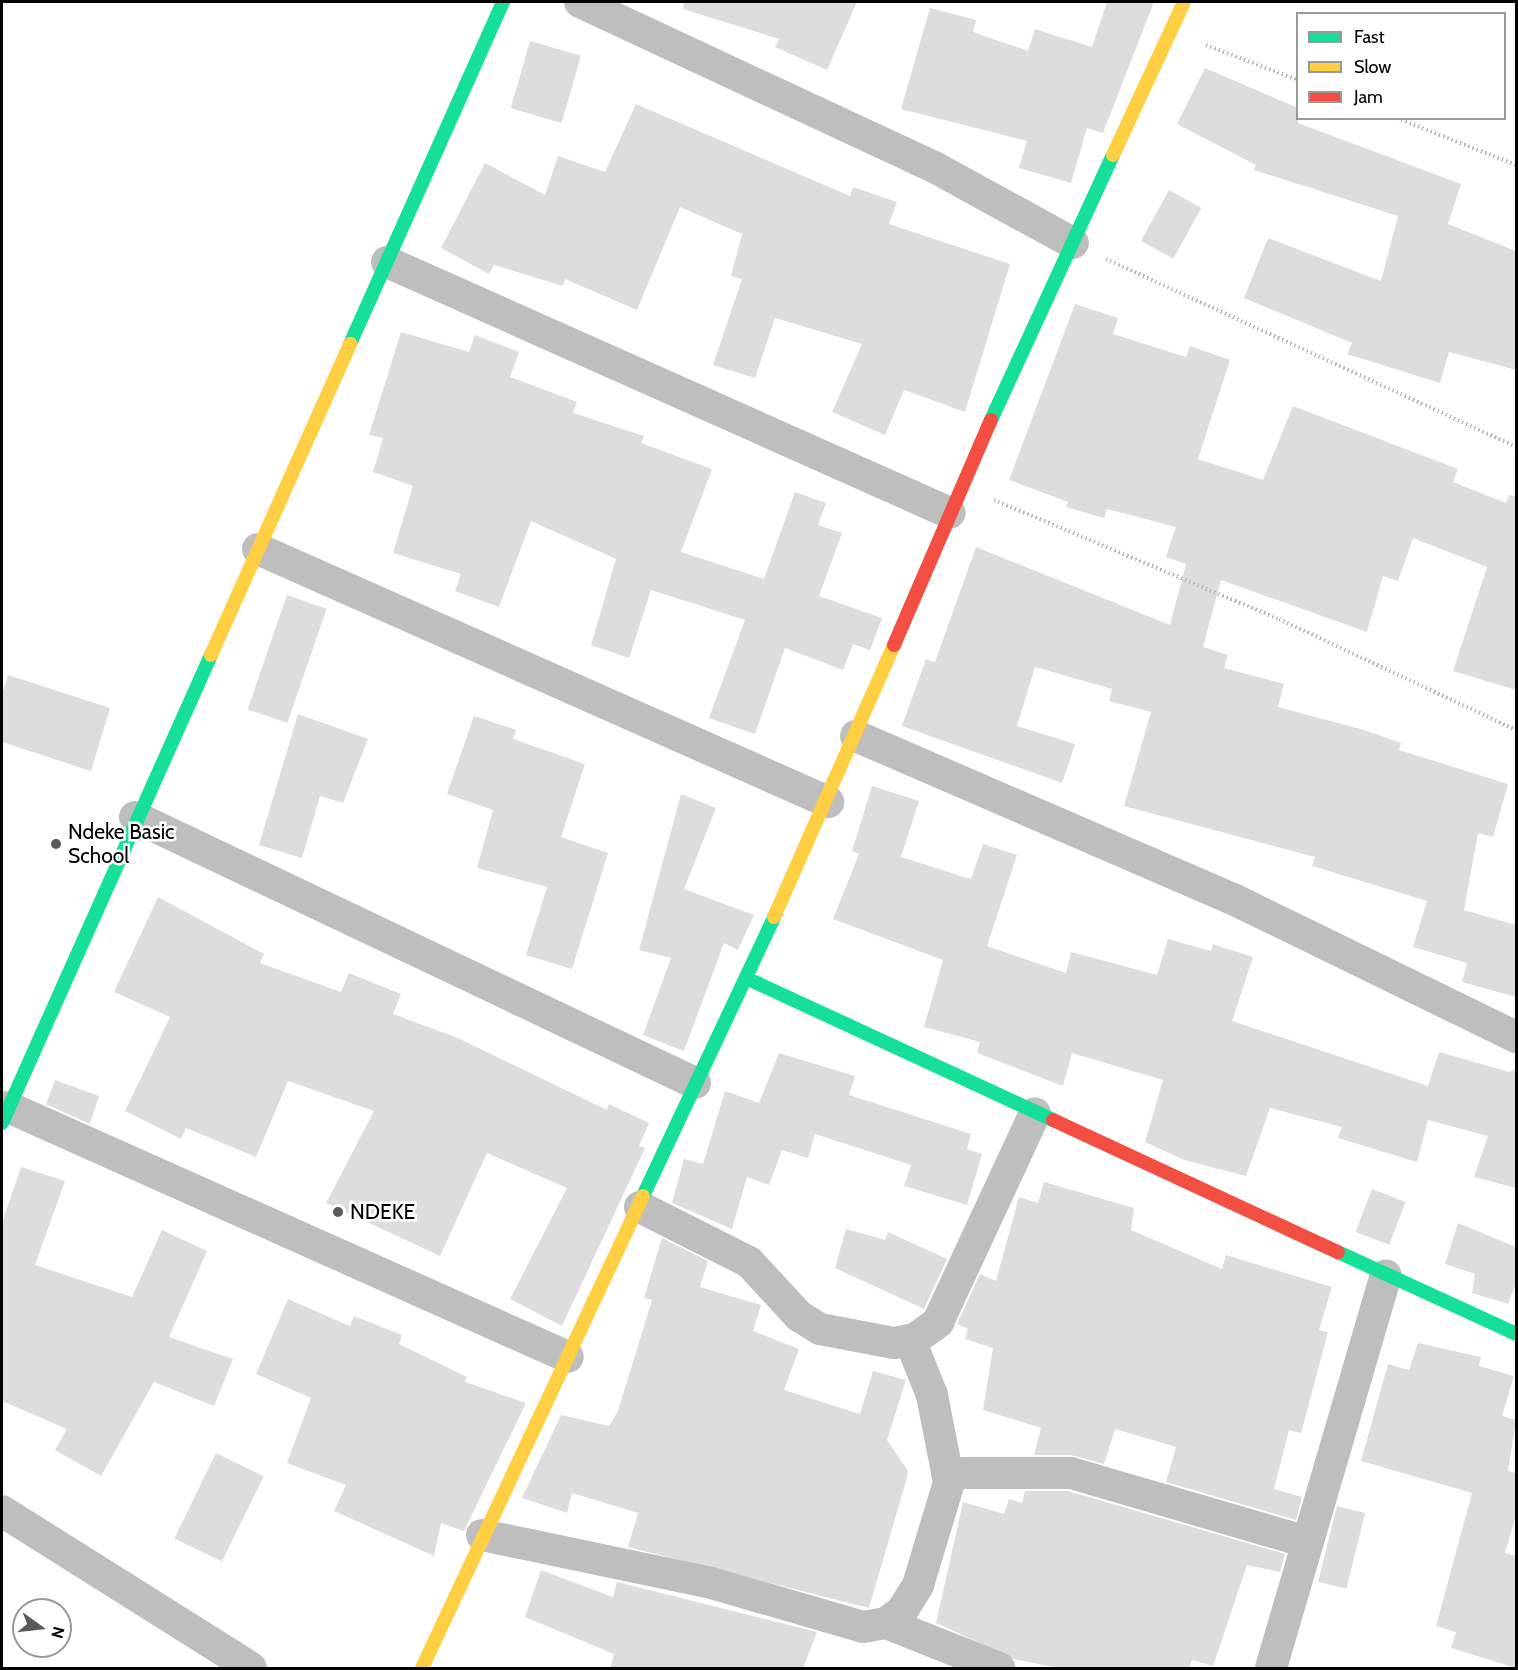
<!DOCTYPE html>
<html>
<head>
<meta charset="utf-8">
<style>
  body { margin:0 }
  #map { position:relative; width:1518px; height:1670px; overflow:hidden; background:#fff; font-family:Cabin,sans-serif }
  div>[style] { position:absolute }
  .building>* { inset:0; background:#ddd; transform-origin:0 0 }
  .path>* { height:4px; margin-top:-2px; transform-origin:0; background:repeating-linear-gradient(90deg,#b8b8b8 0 1.5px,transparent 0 4.5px) }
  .street>* { height:32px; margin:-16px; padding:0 16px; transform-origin:16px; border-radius:16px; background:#bebebe }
  .fast>* { height:14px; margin:-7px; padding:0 7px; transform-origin:7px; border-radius:7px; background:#16e098 }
  .slow>* { height:14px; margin:-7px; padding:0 7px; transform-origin:7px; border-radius:7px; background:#ffcf43 }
  .jam>* { height:14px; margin:-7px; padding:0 7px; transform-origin:7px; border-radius:7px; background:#f24e42 }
  .dots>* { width:16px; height:16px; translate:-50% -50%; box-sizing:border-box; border:3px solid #fff; border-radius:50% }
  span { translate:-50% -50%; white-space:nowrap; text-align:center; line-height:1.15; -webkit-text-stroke:5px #fff; paint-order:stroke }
  .poi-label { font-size:21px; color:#000 }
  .left { translate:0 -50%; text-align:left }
  .frame { position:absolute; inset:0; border:3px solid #000; pointer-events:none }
  .legend { position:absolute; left:1296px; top:12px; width:210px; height:108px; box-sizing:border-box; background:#fff; border:2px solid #999; margin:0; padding:8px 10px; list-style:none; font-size:18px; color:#000 }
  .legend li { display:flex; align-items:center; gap:12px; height:30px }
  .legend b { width:30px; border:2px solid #999 }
  .north { position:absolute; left:12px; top:1598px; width:60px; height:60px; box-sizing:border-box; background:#fff; border:2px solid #999; border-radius:50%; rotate:105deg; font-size:16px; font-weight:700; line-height:24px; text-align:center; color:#000 }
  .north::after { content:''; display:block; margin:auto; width:21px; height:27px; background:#595959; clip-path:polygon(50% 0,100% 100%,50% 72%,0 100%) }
</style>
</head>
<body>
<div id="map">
  <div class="building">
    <i style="clip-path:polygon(684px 2px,857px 2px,827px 70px,775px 47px,779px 39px,683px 9px)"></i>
    <i style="clip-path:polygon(1107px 2px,1154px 2px,1103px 133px,1087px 128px,1071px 183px,1019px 168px,1027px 141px,901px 109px,930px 8px,976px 20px,973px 32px,1028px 51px,1035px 29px,1092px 47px)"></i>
    <i style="left:530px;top:41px;width:53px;height:70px;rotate:16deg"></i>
    <i style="clip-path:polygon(1205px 68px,1298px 108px,1298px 123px,1461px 184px,1448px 224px,1516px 251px,1516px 370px,1449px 352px,1440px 383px,1347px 354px,1352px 343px,1244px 298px,1268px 238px,1381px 281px,1398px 216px,1254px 170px,1256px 165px,1177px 124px)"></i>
    <i style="clip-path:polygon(636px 104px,850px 196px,853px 187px,897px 202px,889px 224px,1010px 264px,965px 412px,904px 390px,885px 435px,832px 412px,862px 344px,775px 318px,755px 378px,713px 365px,742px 279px,731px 276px,742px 234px,680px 207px,637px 310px,565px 279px,563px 286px,494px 265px,489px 274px,441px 248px,485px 163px,545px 195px,558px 156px,605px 172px)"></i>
    <i style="left:1169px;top:190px;width:37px;height:58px;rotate:29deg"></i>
    <i style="clip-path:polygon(1075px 304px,1118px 318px,1113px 334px,1186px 357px,1190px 346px,1230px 360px,1198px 459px,1263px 480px,1293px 406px,1458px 469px,1453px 482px,1506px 503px,1509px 495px,1516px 496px,1516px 690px,1453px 671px,1487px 567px,1413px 538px,1398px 581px,1383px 576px,1367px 632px,1221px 580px,1203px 647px,1228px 655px,1224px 668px,1284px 684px,1278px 707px,1364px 730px,1401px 743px,1399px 750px,1508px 784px,1493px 837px,1478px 833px,1464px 910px,1516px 925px,1516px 997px,1462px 982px,1467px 963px,1413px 947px,1427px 901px,1312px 866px,1315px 857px,1124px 806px,1151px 712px,1109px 701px,1112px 689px,1035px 667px,1017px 726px,1075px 744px,1062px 783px,902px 726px,926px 659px,935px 662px,976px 547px,1170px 625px,1186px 564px,1166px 557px,1176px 527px,1107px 509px,1104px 518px,1066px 507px,1068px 502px,1009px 480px)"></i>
    <i style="clip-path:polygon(401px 332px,469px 352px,475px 335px,519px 352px,510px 377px,577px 402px,573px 413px,644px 436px,641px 443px,712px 469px,681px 552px,764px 579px,795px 492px,826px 503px,818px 525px,842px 533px,819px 596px,882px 618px,870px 650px,853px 644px,843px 670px,785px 648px,755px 734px,709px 718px,745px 620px,651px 590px,629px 658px,591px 645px,616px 559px,531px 521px,499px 607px,455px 591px,461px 574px,393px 553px,413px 486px,373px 472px,383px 438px,369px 435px)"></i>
    <i style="left:287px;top:595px;width:42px;height:121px;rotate:19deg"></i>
    <i style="clip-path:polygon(8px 675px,110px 708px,91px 771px,2px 742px,2px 695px)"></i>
    <i style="clip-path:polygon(298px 714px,368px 739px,343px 803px,320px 796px,302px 858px,259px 845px)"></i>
    <i style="clip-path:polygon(474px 716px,516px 730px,513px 739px,585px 764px,561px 837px,608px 853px,572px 969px,526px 955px,547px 887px,477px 868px,493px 810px,447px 794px)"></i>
    <i style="clip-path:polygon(872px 786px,919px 801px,901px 857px,971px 879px,983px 844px,1017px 855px,987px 946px,1066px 973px,1071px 952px,1157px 975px,1168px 939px,1211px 951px,1213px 944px,1253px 957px,1232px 1021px,1428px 1086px,1439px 1052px,1509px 1072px,1516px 1069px,1516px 1188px,1474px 1177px,1488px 1136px,1428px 1120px,1417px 1162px,1338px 1138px,1342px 1127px,1270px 1108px,1246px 1176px,1184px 1160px,1145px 1142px,1163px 1080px,1072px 1053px,1063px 1086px,977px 1053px,980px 1042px,924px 1027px,943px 960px,833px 919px,859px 854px,852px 851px)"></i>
    <i style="clip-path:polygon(681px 794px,716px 808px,684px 889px,754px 915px,738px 950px,724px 943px,684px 1051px,643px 1035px,671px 958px,639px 950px)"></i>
    <i style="clip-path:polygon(158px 897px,264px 954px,260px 963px,341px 992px,349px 973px,401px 994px,393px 1014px,458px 1038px,607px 1110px,609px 1104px,649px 1123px,639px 1146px,645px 1148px,562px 1326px,510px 1299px,567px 1188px,487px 1153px,440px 1256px,326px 1203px,374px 1111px,288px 1081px,256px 1157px,186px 1128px,181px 1139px,125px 1111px,170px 1017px,114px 992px)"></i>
    <i style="clip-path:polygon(779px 1053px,855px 1076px,849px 1095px,971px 1134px,967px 1149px,982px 1154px,967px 1205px,904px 1186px,911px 1165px,815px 1134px,808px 1158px,782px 1150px,769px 1185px,747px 1177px,732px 1229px,672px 1203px,684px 1159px,703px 1164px,725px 1091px,759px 1103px)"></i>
    <i style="clip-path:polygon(55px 1080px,99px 1096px,90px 1124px,46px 1104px)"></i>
    <i style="clip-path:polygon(21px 1167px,65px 1181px,35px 1265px,132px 1297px,162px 1230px,207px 1251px,169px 1337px,233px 1359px,214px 1406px,154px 1382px,101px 1476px,55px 1450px,67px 1429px,2px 1401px,2px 1223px)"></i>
    <i style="clip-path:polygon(1044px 1182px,1134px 1208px,1131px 1230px,1222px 1269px,1226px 1255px,1332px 1287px,1319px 1330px,1328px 1332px,1301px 1433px,1289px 1430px,1274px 1489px,1302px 1497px,1296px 1520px,1166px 1482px,1176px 1447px,1115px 1429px,1104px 1464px,1071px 1455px,1034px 1455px,1041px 1428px,983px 1410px,993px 1348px,965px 1339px,968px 1329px,957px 1324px,980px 1274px,996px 1281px,1019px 1197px,1038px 1203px)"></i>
    <i style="left:1372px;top:1189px;width:36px;height:46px;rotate:21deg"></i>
    <i style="clip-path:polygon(1458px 1223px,1516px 1247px,1516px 1283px,1508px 1304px,1472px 1293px,1475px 1274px,1445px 1264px)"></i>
    <i style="clip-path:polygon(846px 1229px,885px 1240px,888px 1232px,947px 1259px,924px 1309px,835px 1268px)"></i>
    <i style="clip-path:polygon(662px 1238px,708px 1261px,700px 1287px,761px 1305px,753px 1331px,799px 1349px,784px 1390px,860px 1414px,873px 1371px,906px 1380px,887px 1440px,908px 1471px,906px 1481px,869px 1608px,628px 1547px,638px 1513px,572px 1493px,567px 1513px,522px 1498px,561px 1415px,609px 1426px,618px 1411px,652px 1300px,644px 1298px)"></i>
    <i style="clip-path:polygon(288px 1299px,350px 1326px,354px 1316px,402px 1335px,399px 1344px,467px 1377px,465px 1382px,526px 1403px,464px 1531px,441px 1523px,434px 1556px,334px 1511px,346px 1485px,287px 1463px,311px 1398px,256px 1374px)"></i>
    <i style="clip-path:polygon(1418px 1343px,1481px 1357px,1479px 1366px,1514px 1376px,1502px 1416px,1516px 1420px,1508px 1471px,1516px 1473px,1516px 1515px,1505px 1553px,1516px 1556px,1516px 1668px,1451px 1648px,1456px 1632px,1436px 1626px,1472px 1493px,1361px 1461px,1388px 1364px,1409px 1370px)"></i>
    <i style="left:216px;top:1453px;width:53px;height:95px;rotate:26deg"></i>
    <i style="clip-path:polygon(1025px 1491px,1068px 1491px,1285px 1554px,1280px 1572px,1247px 1565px,1213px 1666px,1192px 1660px,1189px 1668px,1058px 1668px,1014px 1659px,936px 1623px,963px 1502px,1004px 1514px,1009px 1499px,1022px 1503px)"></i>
    <i style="left:1337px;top:1506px;width:29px;height:78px;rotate:14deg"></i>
    <i style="clip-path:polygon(541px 1570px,613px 1597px,617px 1582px,817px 1632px,803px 1668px,610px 1668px,614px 1654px,525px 1617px)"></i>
  </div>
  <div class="path">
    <i style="left:1206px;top:45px;width:98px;rotate:20.8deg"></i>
    <i style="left:1397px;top:118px;width:128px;rotate:21.6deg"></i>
    <i style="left:1106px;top:259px;width:451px;rotate:24.6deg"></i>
    <i style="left:994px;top:500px;width:309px;rotate:22.7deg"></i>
    <i style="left:1279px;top:619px;width:262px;rotate:25.1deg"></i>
  </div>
  <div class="street">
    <i style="left:580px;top:2px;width:393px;rotate:25deg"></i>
    <i style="left:936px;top:168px;width:156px;rotate:28.7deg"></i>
    <i style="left:387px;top:262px;width:616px;rotate:24.03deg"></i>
    <i style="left:258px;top:549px;width:624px;rotate:23.93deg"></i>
    <i style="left:856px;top:736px;width:411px;rotate:23.4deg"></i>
    <i style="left:1233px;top:899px;width:315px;rotate:26deg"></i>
    <i style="left:135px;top:817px;width:620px;rotate:25.41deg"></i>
    <i style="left:8px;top:1107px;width:613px;rotate:24.06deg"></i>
    <i style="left:640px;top:1207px;width:122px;rotate:26.8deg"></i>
    <i style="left:749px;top:1262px;width:74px;rotate:47.2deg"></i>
    <i style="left:799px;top:1316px;width:25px;rotate:32deg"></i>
    <i style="left:820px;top:1329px;width:75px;rotate:10.7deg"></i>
    <i style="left:894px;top:1343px;width:21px;rotate:-11deg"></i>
    <i style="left:915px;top:1339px;width:29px;rotate:-36deg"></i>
    <i style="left:938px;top:1322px;width:230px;rotate:-65.1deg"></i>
    <i style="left:947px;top:1473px;width:124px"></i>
    <i style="left:1071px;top:1473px;width:246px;rotate:16.3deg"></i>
    <i style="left:2px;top:1511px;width:294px;rotate:32.2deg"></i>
    <i style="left:482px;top:1535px;width:234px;rotate:11.8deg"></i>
    <i style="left:711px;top:1583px;width:158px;rotate:16.1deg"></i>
    <i style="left:863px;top:1627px;width:23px;rotate:-10deg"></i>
    <i style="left:886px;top:1623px;width:20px;rotate:-37deg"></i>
    <i style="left:902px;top:1611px;width:31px;rotate:-58deg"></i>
    <i style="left:918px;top:1585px;width:108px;rotate:-73.2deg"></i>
    <i style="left:949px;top:1482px;width:89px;rotate:-101.1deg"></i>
    <i style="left:932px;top:1395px;width:59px;rotate:-111.8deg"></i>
    <i style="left:886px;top:1623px;width:122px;rotate:21.7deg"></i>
    <i style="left:1271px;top:1668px;width:409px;rotate:-73.7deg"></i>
  </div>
  <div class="fast">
    <i style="left:350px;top:344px;width:375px;rotate:-65.9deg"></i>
    <i style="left:991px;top:420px;width:292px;rotate:-65.3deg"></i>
    <i style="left:746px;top:978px;width:338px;rotate:24.8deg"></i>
    <i style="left:2px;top:1123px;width:513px;rotate:-65.94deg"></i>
    <i style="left:643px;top:1196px;width:308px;rotate:-64.8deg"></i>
    <i style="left:1338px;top:1252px;width:196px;rotate:24.7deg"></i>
  </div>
  <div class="slow">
    <i style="left:1113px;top:155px;width:169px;rotate:-65.1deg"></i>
    <i style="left:211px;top:655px;width:341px;rotate:-65.9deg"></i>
    <i style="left:774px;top:917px;width:297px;rotate:-66.2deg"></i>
    <i style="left:422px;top:1668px;width:521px;rotate:-64.91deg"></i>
  </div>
  <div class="jam">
    <i style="left:894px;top:645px;width:245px;rotate:-66.7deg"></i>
    <i style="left:1053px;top:1120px;width:314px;rotate:24.9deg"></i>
  </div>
  <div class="dots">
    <i style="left:56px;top:844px;background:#595959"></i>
    <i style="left:338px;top:1212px;background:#595959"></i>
  </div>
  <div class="poi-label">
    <span class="left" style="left:68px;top:844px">Ndeke Basic<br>School</span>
    <span class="left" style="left:350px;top:1212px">NDEKE</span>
  </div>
  <div class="frame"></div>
  <ul class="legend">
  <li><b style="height:8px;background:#16e098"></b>Fast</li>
  <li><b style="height:8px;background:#ffcf43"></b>Slow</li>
  <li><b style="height:8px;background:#f24e42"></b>Jam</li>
  </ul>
  <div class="north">N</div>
</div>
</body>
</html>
